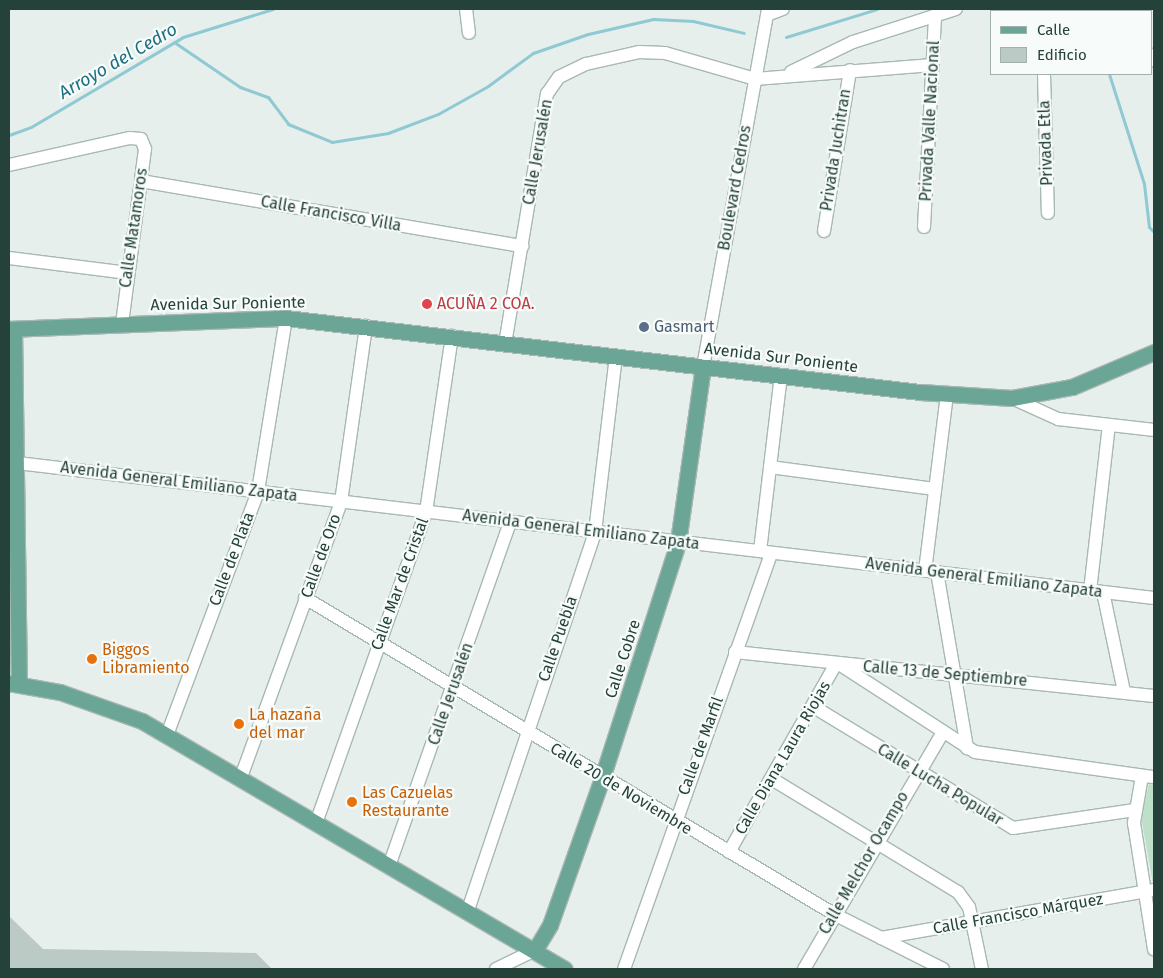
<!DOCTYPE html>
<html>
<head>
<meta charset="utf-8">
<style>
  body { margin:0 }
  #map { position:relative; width:1163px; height:978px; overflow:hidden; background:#e6efeb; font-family:"Fira Sans",sans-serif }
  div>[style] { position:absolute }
  .green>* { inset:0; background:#bfe0c8 }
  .stream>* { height:3px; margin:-1.5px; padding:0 1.5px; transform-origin:1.5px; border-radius:1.5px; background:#8ec9d4 }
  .building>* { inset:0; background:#bbcac4 }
  .roads { filter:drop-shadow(1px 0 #a8b8b2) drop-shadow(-1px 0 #a8b8b2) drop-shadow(0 1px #a8b8b2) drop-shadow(0 -1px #a8b8b2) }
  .minor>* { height:12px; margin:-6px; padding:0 6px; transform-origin:6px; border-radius:6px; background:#fff }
  .major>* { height:15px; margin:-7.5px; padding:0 7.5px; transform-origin:7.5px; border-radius:7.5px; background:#6aa596 }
  .dots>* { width:14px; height:14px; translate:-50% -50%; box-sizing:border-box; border:2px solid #f7fbf9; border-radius:50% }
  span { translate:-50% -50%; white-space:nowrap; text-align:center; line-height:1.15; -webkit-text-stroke:4.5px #f7fbf9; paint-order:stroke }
  .street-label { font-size:16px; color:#24423a }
  .health-label { font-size:16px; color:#be3a42 }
  .left { translate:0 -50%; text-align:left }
  .service-label { font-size:16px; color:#4e5e75 }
  .food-label { font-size:16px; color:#c56008 }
  .water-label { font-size:18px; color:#1c6f80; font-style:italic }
  .frame { position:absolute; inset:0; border:10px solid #24423a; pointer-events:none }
  .legend { position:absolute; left:990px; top:10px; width:162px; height:65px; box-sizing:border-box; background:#f7fbf9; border:1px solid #a3b1ad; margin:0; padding:6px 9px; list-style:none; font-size:15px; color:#24423a }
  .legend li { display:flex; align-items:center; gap:10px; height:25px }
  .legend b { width:25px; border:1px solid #a3b1ad }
</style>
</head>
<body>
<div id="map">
  <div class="green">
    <i style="clip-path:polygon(1149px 784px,1154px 785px,1153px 884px,1141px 817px)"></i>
  </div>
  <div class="stream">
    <i style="left:1086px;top:9px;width:2px;rotate:63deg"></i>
    <i style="left:786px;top:37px;width:95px;rotate:-17.1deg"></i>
    <i style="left:174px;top:42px;width:80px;rotate:34.3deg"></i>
    <i style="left:240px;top:87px;width:30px;rotate:20deg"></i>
    <i style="left:268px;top:97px;width:34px;rotate:53deg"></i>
    <i style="left:288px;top:124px;width:48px;rotate:22.2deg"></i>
    <i style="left:332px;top:142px;width:57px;rotate:-9.1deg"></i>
    <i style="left:388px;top:133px;width:53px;rotate:-20.8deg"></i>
    <i style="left:438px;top:114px;width:57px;rotate:-29.2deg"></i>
    <i style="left:488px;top:86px;width:56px;rotate:-36.3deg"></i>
    <i style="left:533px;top:53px;width:58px;rotate:-19.1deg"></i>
    <i style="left:588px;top:34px;width:67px;rotate:-13deg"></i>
    <i style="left:653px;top:19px;width:40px;rotate:2.9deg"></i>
    <i style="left:693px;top:21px;width:52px;rotate:13.2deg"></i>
    <i style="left:1109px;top:74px;width:115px;rotate:72.3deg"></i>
    <i style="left:1144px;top:184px;width:43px;rotate:83.4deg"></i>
    <i style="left:1149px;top:227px;width:7px;rotate:45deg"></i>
    <i style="left:9px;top:135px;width:23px;rotate:-20deg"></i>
    <i style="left:31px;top:127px;width:177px;rotate:-30.6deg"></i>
    <i style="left:183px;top:37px;width:94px;rotate:-17.3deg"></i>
  </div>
  <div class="building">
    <i style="clip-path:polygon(9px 916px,43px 949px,256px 953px,272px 969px,9px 969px)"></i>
  </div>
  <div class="roads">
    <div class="minor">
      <i style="left:466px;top:9px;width:24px;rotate:83deg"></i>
      <i style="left:1042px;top:9px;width:2px;rotate:90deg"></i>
      <i style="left:1135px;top:9px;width:2px;rotate:63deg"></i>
      <i style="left:767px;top:15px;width:17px;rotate:-21deg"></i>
      <i style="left:1152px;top:55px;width:6px;rotate:72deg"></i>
      <i style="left:791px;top:72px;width:69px;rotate:-25.8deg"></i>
      <i style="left:853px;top:42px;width:108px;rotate:-17.8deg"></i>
      <i style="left:1044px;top:74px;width:139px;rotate:88.4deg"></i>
      <i style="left:9px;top:165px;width:124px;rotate:-12.6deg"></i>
      <i style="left:130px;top:138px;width:11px;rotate:5deg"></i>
      <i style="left:141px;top:139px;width:11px;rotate:68deg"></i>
      <i style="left:145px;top:149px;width:176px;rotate:97.5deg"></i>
      <i style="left:141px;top:181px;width:387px;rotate:9.7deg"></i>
      <i style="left:924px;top:227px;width:212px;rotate:-87deg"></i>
      <i style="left:824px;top:231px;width:163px;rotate:-80.8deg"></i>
      <i style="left:9px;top:258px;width:120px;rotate:7.2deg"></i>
      <i style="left:505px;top:344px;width:254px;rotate:-80.5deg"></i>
      <i style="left:547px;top:94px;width:21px;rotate:-55deg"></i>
      <i style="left:559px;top:77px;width:30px;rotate:-26deg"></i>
      <i style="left:586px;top:64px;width:54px;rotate:-12.8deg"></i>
      <i style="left:639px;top:52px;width:26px;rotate:2deg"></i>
      <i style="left:665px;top:53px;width:94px;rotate:16.1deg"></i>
      <i style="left:755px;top:79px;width:178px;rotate:-4.5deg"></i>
      <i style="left:703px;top:367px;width:364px;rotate:-79.7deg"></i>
      <i style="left:1012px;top:398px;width:51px;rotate:24.5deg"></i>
      <i style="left:1058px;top:419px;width:97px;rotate:6.5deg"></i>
      <i style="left:9px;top:462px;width:1153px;rotate:6.77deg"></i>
      <i style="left:770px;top:467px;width:166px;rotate:7.6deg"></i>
      <i style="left:760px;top:551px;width:176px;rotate:-83.2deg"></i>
      <i style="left:925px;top:571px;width:178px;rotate:-82.9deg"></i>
      <i style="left:937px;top:572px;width:179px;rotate:80.3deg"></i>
      <i style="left:1090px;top:591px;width:167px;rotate:-83.5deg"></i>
      <i style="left:1103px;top:592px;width:102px;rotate:78.1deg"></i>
      <i style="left:305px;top:598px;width:616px;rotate:30.85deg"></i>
      <i style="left:834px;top:914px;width:122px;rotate:26.8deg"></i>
      <i style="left:735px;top:652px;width:421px;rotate:6deg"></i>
      <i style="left:839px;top:664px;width:162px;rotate:32.9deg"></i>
      <i style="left:975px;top:752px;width:181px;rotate:8deg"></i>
      <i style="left:814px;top:707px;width:233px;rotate:31.3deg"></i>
      <i style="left:1013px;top:828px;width:123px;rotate:-8.4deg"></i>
      <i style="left:167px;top:735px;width:260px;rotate:-69.5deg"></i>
      <i style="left:258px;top:491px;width:175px;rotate:-80.8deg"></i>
      <i style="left:1142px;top:776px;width:48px;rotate:99.7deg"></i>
      <i style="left:1134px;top:823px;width:128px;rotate:81deg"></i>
      <i style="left:241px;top:777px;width:293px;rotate:-70deg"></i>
      <i style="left:341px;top:502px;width:178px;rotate:-81.9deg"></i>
      <i style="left:772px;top:779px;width:218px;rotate:31.3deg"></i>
      <i style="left:958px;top:892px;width:19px;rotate:54deg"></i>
      <i style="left:969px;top:907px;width:63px;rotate:78.2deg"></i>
      <i style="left:316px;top:823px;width:330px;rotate:-70.5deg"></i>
      <i style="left:426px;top:512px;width:178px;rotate:-81.6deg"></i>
      <i style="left:729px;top:852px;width:216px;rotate:-60.4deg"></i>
      <i style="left:389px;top:866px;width:365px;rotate:-70.6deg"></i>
      <i style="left:467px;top:913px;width:402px;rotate:-71.4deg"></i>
      <i style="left:595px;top:532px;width:176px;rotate:-83.2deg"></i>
      <i style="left:881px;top:938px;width:277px;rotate:-10deg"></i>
      <i style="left:496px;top:969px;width:43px;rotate:-26deg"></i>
      <i style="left:624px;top:969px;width:441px;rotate:-70.5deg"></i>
      <i style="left:804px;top:969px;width:273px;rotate:-59.6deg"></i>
    </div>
    <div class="major">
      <i style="left:9px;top:329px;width:277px;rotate:-2.3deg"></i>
      <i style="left:286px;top:318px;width:638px;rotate:6.66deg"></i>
      <i style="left:920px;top:392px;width:92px;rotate:3.7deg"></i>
      <i style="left:1012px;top:398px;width:61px;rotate:-10.4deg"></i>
      <i style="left:1072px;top:387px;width:89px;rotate:-23.1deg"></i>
      <i style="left:14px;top:329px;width:355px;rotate:89.2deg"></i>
      <i style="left:9px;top:683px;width:52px;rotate:10deg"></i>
      <i style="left:60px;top:692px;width:87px;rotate:19.5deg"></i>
      <i style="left:142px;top:721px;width:490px;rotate:30.4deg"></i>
      <i style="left:535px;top:950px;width:29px;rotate:-59deg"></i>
      <i style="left:550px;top:925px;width:156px;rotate:-70.5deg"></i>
      <i style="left:602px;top:778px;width:248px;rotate:-72.1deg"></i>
      <i style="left:678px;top:542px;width:177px;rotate:-81.9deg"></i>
    </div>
  </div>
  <div class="dots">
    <i style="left:427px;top:304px;background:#e0444e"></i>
    <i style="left:644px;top:327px;background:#5c6f8a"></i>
    <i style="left:92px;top:659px;background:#e8710a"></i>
    <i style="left:239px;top:724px;background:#e8710a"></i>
    <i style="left:352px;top:802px;background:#e8710a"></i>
  </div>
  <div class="street-label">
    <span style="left:930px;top:121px;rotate:-87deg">Privada Valle Nacional</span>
    <span style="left:1046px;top:143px;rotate:-92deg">Privada Etla</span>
    <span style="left:836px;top:150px;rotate:-81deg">Privada Juchitran</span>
    <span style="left:538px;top:152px;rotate:-80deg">Calle Jerusalén</span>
    <span style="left:735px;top:188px;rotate:-80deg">Boulevard Cedros</span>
    <span style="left:331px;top:214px;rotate:10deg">Calle Francisco Villa</span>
    <span style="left:134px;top:228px;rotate:-82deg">Calle Matamoros</span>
    <span style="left:228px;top:304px;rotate:-1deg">Avenida Sur Poniente</span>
    <span style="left:781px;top:358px;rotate:7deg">Avenida Sur Poniente</span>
    <span style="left:179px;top:482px;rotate:7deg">Avenida General Emiliano Zapata</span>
    <span style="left:581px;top:530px;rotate:7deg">Avenida General Emiliano Zapata</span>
    <span style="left:321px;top:556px;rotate:-70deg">Calle de Oro</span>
    <span style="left:232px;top:559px;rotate:-69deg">Calle de Plata</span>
    <span style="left:984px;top:578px;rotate:7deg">Avenida General Emiliano Zapata</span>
    <span style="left:400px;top:584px;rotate:-70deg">Calle Mar de Cristal</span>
    <span style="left:558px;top:639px;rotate:-71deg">Calle Puebla</span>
    <span style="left:623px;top:659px;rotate:-72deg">Calle Cobre</span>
    <span style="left:945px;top:674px;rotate:5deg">Calle 13 de Septiembre</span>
    <span style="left:451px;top:694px;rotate:-71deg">Calle Jerusalén</span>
    <span style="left:701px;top:746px;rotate:-70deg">Calle de Marfil</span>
    <span style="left:783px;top:758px;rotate:-60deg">Calle Diana Laura Riojas</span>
    <span style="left:940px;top:785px;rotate:31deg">Calle Lucha Popular</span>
    <span style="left:621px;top:789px;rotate:31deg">Calle 20 de Noviembre</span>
    <span style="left:864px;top:863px;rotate:-60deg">Calle Melchor Ocampo</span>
    <span style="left:1018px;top:914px;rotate:-10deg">Calle Francisco Márquez</span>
  </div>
  <div class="health-label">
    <span class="left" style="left:437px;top:304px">ACUÑA 2 COA.</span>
  </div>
  <div class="service-label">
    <span class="left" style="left:654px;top:327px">Gasmart</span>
  </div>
  <div class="food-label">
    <span class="left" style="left:102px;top:659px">Biggos<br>Libramiento</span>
    <span class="left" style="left:249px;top:724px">La hazaña<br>del mar</span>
    <span class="left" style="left:362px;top:802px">Las Cazuelas<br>Restaurante</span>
  </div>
  <div class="water-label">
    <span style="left:118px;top:61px;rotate:-30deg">Arroyo del Cedro</span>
  </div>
  <div class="frame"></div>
  <ul class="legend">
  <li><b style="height:6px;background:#6aa596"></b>Calle</li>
  <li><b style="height:14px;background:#bbcac4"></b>Edificio</li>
  </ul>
</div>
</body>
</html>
